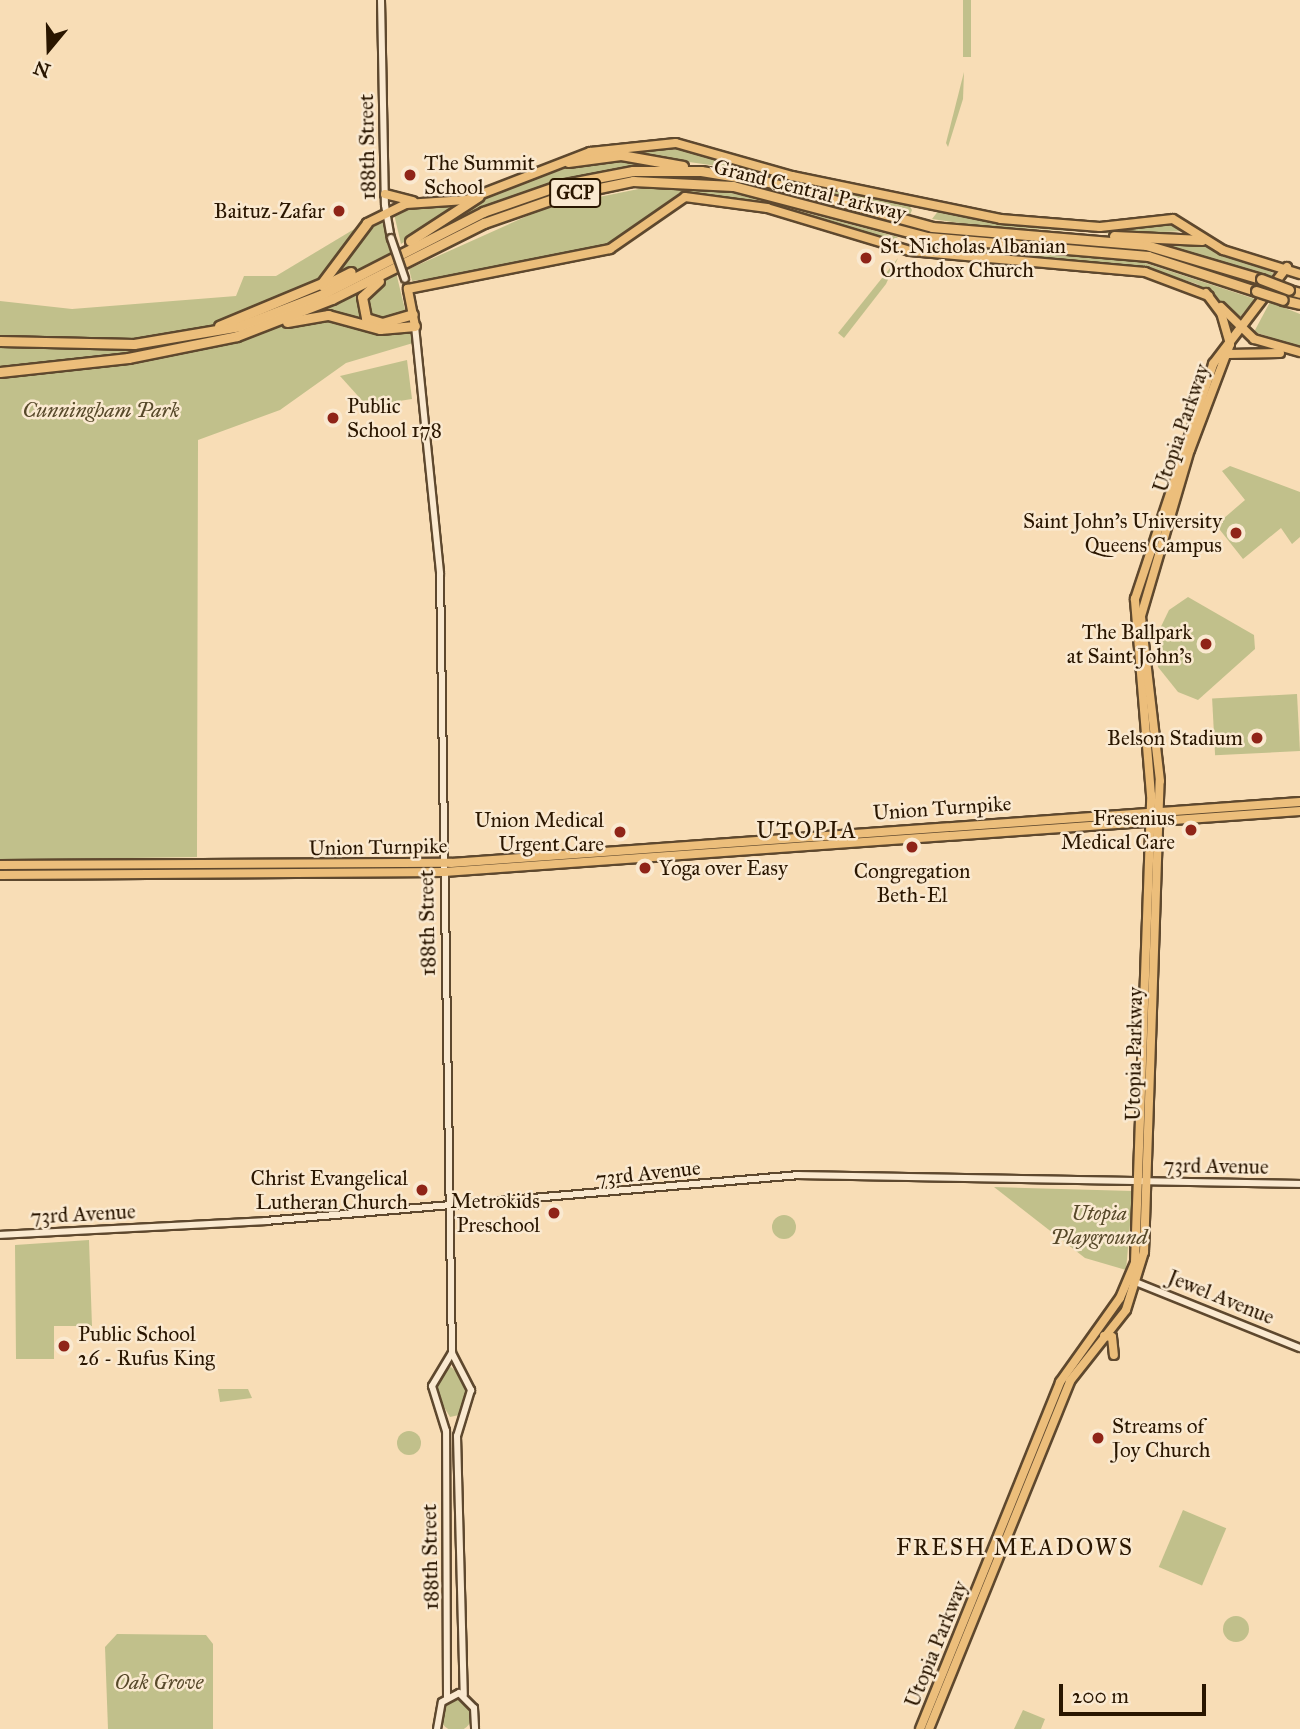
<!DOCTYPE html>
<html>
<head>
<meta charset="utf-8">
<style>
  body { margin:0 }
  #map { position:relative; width:1300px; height:1729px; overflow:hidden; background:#f8ddb6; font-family:"IM FELL Great Primer",serif }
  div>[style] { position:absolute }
  .green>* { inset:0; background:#c1c08b; transform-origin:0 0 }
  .round { border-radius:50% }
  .roads { filter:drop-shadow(2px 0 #5e482e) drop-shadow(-2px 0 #5e482e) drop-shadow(0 2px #5e482e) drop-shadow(0 -2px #5e482e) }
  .minor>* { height:6px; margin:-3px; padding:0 3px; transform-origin:3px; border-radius:3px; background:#fae9d0 }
  .major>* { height:8px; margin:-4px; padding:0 4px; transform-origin:4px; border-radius:4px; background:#ecbe7b }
  .highway>* { height:9px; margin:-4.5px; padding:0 4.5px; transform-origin:4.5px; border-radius:4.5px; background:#ecbe7b }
  .bridges { filter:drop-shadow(2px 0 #5e482e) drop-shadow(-2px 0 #5e482e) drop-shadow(0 2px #5e482e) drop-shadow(0 -2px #5e482e) }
  .minor-bridge>* { height:6px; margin:-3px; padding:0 3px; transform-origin:3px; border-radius:3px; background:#fae9d0 }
  .highway-bridge>* { height:9px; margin:-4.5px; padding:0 4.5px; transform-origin:4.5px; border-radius:4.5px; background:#ecbe7b }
  .dots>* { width:19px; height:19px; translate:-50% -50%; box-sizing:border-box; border:4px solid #fae9d0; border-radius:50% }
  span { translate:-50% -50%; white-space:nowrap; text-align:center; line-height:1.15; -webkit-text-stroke:5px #fae9d0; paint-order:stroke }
  .shield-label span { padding:2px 5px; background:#fae9d0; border:2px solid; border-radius:5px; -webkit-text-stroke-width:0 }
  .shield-label { font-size:19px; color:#2a1600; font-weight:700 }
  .street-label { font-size:21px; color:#2a1600 }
  .poi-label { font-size:21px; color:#2a1600 }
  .left { translate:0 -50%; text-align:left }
  .right { translate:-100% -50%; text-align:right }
  .park-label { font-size:21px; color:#57492a; font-style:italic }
  .neighbourhood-label { font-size:23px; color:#2a1600; letter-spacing:2px }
  .north { position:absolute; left:14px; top:14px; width:70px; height:70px; -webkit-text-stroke:5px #fae9d0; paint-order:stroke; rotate:199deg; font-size:19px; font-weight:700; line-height:28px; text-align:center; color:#2a1600 }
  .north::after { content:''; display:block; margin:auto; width:24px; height:32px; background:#2a1600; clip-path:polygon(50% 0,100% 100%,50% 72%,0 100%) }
  .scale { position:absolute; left:1059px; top:1684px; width:147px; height:32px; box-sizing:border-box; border:4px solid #2a1600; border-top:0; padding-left:9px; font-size:21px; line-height:24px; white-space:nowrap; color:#2a1600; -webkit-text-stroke:5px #fae9d0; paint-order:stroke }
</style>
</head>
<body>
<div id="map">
  <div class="green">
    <i style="left:963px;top:0;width:8px;height:57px"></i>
    <i style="clip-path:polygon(964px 72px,963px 99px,948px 147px,946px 143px)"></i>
    <i style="clip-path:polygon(687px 149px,909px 205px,912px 210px,910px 215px,869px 205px,760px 172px,611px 151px)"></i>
    <i style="clip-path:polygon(602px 156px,651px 163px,531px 189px,412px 243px,491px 194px)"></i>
    <i style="clip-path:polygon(658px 185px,721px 190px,898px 237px,890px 243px,766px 204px,679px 194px,616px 243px,537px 264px,412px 281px,409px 269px,545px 208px)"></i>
    <i style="clip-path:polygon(406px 205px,456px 205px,458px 207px,401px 244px,394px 214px)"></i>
    <i style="clip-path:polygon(939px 210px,1048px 227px,1169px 222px,1184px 231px,1120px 234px,973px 225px,932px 219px)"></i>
    <i style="clip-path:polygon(381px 213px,393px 262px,420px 250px,394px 264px,413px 343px,346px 363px,280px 410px,198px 440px,197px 857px,0 860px,0 301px,72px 309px,236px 296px,244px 276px,276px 276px)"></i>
    <i style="clip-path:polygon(1152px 240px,1195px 242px,1273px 273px,1271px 278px)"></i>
    <i style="clip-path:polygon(920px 241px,1142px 262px,1255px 299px,1240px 317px,1197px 284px,1150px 269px,921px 249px)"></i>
    <i style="clip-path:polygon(898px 258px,886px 284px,844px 338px,838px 333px)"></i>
    <i style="clip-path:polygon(1270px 302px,1300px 314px,1300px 347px,1254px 332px)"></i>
    <i style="clip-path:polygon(407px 360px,412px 399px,367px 406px,340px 376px)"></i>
    <i style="clip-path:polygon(1230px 466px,1300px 492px,1300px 537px,1292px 544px,1281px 528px,1243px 559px,1216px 525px,1245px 500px,1222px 471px)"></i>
    <i style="clip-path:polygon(1188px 597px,1254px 635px,1255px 649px,1198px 700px,1178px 692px,1158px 667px,1155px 639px,1169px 610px)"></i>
    <i style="left:1297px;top:694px;width:57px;height:85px;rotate:87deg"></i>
    <i style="clip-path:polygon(994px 1187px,1133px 1191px,1126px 1270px,1085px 1258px)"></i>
    <i class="round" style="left:772px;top:1215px;width:24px;height:24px"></i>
    <i style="clip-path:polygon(89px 1240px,92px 1326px,54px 1326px,54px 1359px,16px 1359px,15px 1245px)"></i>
    <i style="clip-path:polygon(451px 1367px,465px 1379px,468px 1394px,459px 1415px,450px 1417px,435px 1392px,442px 1371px)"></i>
    <i style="clip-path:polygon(218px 1389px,248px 1389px,252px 1398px,220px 1402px)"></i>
    <i class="round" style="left:397px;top:1431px;width:24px;height:24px"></i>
    <i style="left:1183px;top:1510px;width:47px;height:62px;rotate:23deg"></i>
    <i class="round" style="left:1223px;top:1616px;width:26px;height:26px"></i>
    <i style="clip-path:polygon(117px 1634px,206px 1635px,213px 1644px,213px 1729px,108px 1729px,105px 1647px)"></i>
    <i class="round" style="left:440px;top:1699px;width:32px;height:32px"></i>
    <i style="clip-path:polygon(1023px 1710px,1045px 1719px,1041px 1729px,1014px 1729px)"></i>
  </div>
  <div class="roads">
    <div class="minor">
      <i style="left:381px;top:0;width:205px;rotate:88.9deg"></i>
      <i style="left:385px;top:205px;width:34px;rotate:80deg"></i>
      <i style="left:415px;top:326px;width:249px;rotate:84.2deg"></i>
      <i style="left:440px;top:574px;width:779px;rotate:89.12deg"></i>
      <i style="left:452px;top:1353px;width:42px;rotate:62.8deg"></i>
      <i style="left:471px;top:1390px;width:48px;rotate:106.9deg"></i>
      <i style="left:457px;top:1436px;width:259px;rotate:88.5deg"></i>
      <i style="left:0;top:1235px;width:265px;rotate:-3deg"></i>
      <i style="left:265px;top:1221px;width:536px;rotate:-4.92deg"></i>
      <i style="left:799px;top:1175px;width:501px;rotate:1.03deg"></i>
      <i style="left:1133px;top:1281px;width:180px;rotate:21.9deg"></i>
      <i style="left:447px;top:1697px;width:266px;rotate:-90.2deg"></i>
      <i style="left:446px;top:1431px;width:47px;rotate:-107.3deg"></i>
      <i style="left:432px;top:1386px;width:39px;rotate:-59deg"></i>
      <i style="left:437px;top:1729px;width:27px;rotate:-80deg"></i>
      <i style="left:442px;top:1702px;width:19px;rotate:-28deg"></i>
      <i style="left:459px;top:1693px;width:21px;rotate:45deg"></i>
      <i style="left:474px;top:1708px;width:21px;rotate:87deg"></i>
    </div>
    <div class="major">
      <i style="left:385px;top:194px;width:29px;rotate:14deg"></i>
      <i style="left:367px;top:223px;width:43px;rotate:-26deg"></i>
      <i style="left:406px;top:204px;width:60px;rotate:-3.8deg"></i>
      <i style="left:466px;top:200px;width:133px;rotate:-21.2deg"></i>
      <i style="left:590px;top:152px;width:86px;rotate:-6deg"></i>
      <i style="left:676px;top:143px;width:121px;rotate:15.9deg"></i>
      <i style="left:792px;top:176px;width:213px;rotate:11.6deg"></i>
      <i style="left:1001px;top:219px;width:99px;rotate:4.6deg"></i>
      <i style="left:1100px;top:227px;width:73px;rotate:-6.3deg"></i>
      <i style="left:1173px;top:219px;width:59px;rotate:31.8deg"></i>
      <i style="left:1223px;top:250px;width:81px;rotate:17.3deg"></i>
      <i style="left:1221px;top:307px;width:46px;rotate:44.1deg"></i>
      <i style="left:1254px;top:339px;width:48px;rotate:15.8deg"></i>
      <i style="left:415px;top:326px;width:38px;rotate:-101deg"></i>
      <i style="left:408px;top:289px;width:206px;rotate:-11.2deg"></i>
      <i style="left:610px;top:249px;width:91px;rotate:-34.7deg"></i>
      <i style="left:685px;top:197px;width:83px;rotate:7.6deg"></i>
      <i style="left:767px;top:208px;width:149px;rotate:16.7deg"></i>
      <i style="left:910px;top:251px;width:236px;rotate:5.1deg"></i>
      <i style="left:1145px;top:272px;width:68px;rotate:20.6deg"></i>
      <i style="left:1228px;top:354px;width:52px;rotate:-1.1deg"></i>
      <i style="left:0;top:865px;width:451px;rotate:-0.3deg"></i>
      <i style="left:451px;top:863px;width:851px;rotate:-4.11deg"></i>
      <i style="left:0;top:875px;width:444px;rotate:-0.4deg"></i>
      <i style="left:444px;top:872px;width:858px;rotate:-4.08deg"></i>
      <i style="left:1104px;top:1336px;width:8px;rotate:7deg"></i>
      <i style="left:1112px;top:1337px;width:18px;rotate:84deg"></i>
      <i style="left:920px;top:1729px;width:374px;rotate:-68deg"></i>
      <i style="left:1060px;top:1382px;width:103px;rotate:-54.5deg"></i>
      <i style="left:1120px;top:1298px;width:39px;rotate:-67deg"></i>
      <i style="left:1135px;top:1262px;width:467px;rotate:-88deg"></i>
      <i style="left:1151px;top:795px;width:197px;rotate:-94.7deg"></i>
      <i style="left:1135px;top:599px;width:248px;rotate:-71.6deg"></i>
      <i style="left:1213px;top:364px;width:122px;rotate:-52.7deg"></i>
      <i style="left:929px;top:1729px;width:375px;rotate:-67.9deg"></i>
      <i style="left:1070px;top:1381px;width:90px;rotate:-51.7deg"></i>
      <i style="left:1126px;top:1310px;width:61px;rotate:-72.8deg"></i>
      <i style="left:1144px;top:1252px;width:471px;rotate:-88.1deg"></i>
      <i style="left:1160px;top:781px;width:166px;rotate:-96.6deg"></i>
      <i style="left:1141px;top:616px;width:173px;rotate:-73.6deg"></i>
      <i style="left:1190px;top:450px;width:113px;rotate:-69.3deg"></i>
      <i style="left:1230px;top:344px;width:32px;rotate:-106deg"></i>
      <i style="left:1221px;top:313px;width:25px;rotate:-127deg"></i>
    </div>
    <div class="highway">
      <i style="left:568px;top:162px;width:53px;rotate:-7.5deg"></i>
      <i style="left:621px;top:155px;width:63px;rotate:10.1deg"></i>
      <i style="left:1114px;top:236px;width:88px;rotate:2.6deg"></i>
      <i style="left:410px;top:241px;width:82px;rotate:-33.1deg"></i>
      <i style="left:379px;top:281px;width:23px;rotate:137deg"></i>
      <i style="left:362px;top:297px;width:21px;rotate:79deg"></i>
      <i style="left:366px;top:318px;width:17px;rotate:17deg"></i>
      <i style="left:382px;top:323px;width:32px;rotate:-16deg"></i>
      <i style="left:323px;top:286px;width:31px;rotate:-27deg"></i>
      <i style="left:1289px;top:290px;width:11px;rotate:15deg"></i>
      <i style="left:1283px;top:300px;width:17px;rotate:13deg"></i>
      <i style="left:287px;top:322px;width:42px;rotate:-9.7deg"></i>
      <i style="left:328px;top:315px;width:54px;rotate:15.1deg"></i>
      <i style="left:380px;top:329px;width:35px;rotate:-5deg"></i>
      <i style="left:219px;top:326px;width:112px;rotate:-22.7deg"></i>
      <i style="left:322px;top:283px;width:75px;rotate:-53.1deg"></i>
      <i style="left:0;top:341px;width:134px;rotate:1.3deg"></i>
      <i style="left:134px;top:344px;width:108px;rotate:-9.6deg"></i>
      <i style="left:240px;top:326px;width:89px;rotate:-21.1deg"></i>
      <i style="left:323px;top:294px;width:180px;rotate:-27.1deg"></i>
      <i style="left:483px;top:212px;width:82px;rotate:-19.3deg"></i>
      <i style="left:560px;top:185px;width:74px;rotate:-10.9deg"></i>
      <i style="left:633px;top:171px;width:68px"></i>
      <i style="left:701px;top:171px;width:68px;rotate:9.3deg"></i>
      <i style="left:768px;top:182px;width:170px;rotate:15.3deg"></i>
      <i style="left:932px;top:227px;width:215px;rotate:4.8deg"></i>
      <i style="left:1146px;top:245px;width:120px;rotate:16.5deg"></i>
      <i style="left:0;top:372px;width:129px;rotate:-6.2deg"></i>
      <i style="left:128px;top:358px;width:111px;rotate:-11.4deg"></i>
      <i style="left:237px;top:336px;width:102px;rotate:-21.3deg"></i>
      <i style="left:332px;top:299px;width:170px;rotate:-26.6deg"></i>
      <i style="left:484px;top:223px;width:82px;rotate:-19.3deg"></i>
      <i style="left:561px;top:196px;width:74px;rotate:-11.8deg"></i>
      <i style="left:633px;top:181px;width:100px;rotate:2.9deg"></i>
      <i style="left:733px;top:186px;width:201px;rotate:14.7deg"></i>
      <i style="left:927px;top:237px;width:222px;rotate:4.9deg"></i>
      <i style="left:1148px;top:256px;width:114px;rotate:18deg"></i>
    </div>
  </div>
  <div class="bridges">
    <div class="minor-bridge">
      <i style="left:391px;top:238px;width:43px;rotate:71.1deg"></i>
    </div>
    <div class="highway-bridge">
      <i style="left:1261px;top:279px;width:30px;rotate:21deg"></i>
      <i style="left:1256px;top:291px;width:28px;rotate:18deg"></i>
    </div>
  </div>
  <div class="dots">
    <i style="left:410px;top:175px;background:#8f2418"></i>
    <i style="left:339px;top:211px;background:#8f2418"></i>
    <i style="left:866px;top:258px;background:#8f2418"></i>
    <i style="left:333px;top:418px;background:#8f2418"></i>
    <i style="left:1236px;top:533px;background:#8f2418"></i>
    <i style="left:1206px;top:644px;background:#8f2418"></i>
    <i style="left:1257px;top:738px;background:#8f2418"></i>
    <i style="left:1191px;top:830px;background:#8f2418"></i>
    <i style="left:620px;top:832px;background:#8f2418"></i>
    <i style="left:912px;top:847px;background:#8f2418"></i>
    <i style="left:645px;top:868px;background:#8f2418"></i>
    <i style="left:422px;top:1190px;background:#8f2418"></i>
    <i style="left:554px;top:1213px;background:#8f2418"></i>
    <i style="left:64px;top:1346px;background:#8f2418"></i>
    <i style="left:1098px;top:1438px;background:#8f2418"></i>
  </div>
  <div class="shield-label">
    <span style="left:575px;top:193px">GCP</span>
  </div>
  <div class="street-label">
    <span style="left:367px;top:147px;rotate:-91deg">188th Street</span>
    <span style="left:810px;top:190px;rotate:14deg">Grand Central Parkway</span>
    <span style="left:1181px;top:428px;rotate:-71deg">Utopia Parkway</span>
    <span style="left:942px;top:808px;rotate:-4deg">Union Turnpike</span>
    <span style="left:378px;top:847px;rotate:-1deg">Union Turnpike</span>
    <span style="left:427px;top:923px;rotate:-91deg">188th Street</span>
    <span style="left:1134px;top:1054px;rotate:-89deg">Utopia Parkway</span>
    <span style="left:1216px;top:1166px;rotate:1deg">73rd Avenue</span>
    <span style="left:648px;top:1173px;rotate:-6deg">73rd Avenue</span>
    <span style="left:83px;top:1214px;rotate:-3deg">73rd Avenue</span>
    <span style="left:1221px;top:1297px;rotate:22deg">Jewel Avenue</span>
    <span style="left:430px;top:1557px;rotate:-91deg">188th Street</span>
    <span style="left:936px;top:1644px;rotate:-68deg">Utopia Parkway</span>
  </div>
  <div class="poi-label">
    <span class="left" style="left:424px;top:175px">The Summit<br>School</span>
    <span class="right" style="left:325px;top:211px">Baituz-Zafar</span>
    <span class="left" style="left:880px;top:258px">St. Nicholas Albanian<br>Orthodox Church</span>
    <span class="left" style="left:347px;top:418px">Public<br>School 178</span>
    <span class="right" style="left:1222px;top:533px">Saint John's University<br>Queens Campus</span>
    <span class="right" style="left:1192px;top:644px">The Ballpark<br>at Saint John's</span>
    <span class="right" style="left:1243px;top:738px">Belson Stadium</span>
    <span class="right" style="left:1175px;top:830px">Fresenius<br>Medical Care</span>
    <span class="right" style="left:604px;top:832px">Union Medical<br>Urgent Care</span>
    <span class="left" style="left:659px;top:868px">Yoga over Easy</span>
    <span style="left:912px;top:883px">Congregation<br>Beth-El</span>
    <span class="right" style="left:408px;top:1190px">Christ Evangelical<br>Lutheran Church</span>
    <span class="right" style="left:540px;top:1213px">Metrokids<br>Preschool</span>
    <span class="left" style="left:78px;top:1346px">Public School<br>26 - Rufus King</span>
    <span class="left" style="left:1112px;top:1438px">Streams of<br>Joy Church</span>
  </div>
  <div class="park-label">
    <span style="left:101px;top:410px">Cunningham Park</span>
    <span style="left:1099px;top:1225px">Utopia<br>Playground</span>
    <span style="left:159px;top:1682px">Oak Grove</span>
  </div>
  <div class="neighbourhood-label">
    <span style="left:807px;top:830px">UTOPIA</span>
    <span style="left:1015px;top:1547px">FRESH MEADOWS</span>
  </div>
  <div class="north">N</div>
  <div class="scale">200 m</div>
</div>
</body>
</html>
